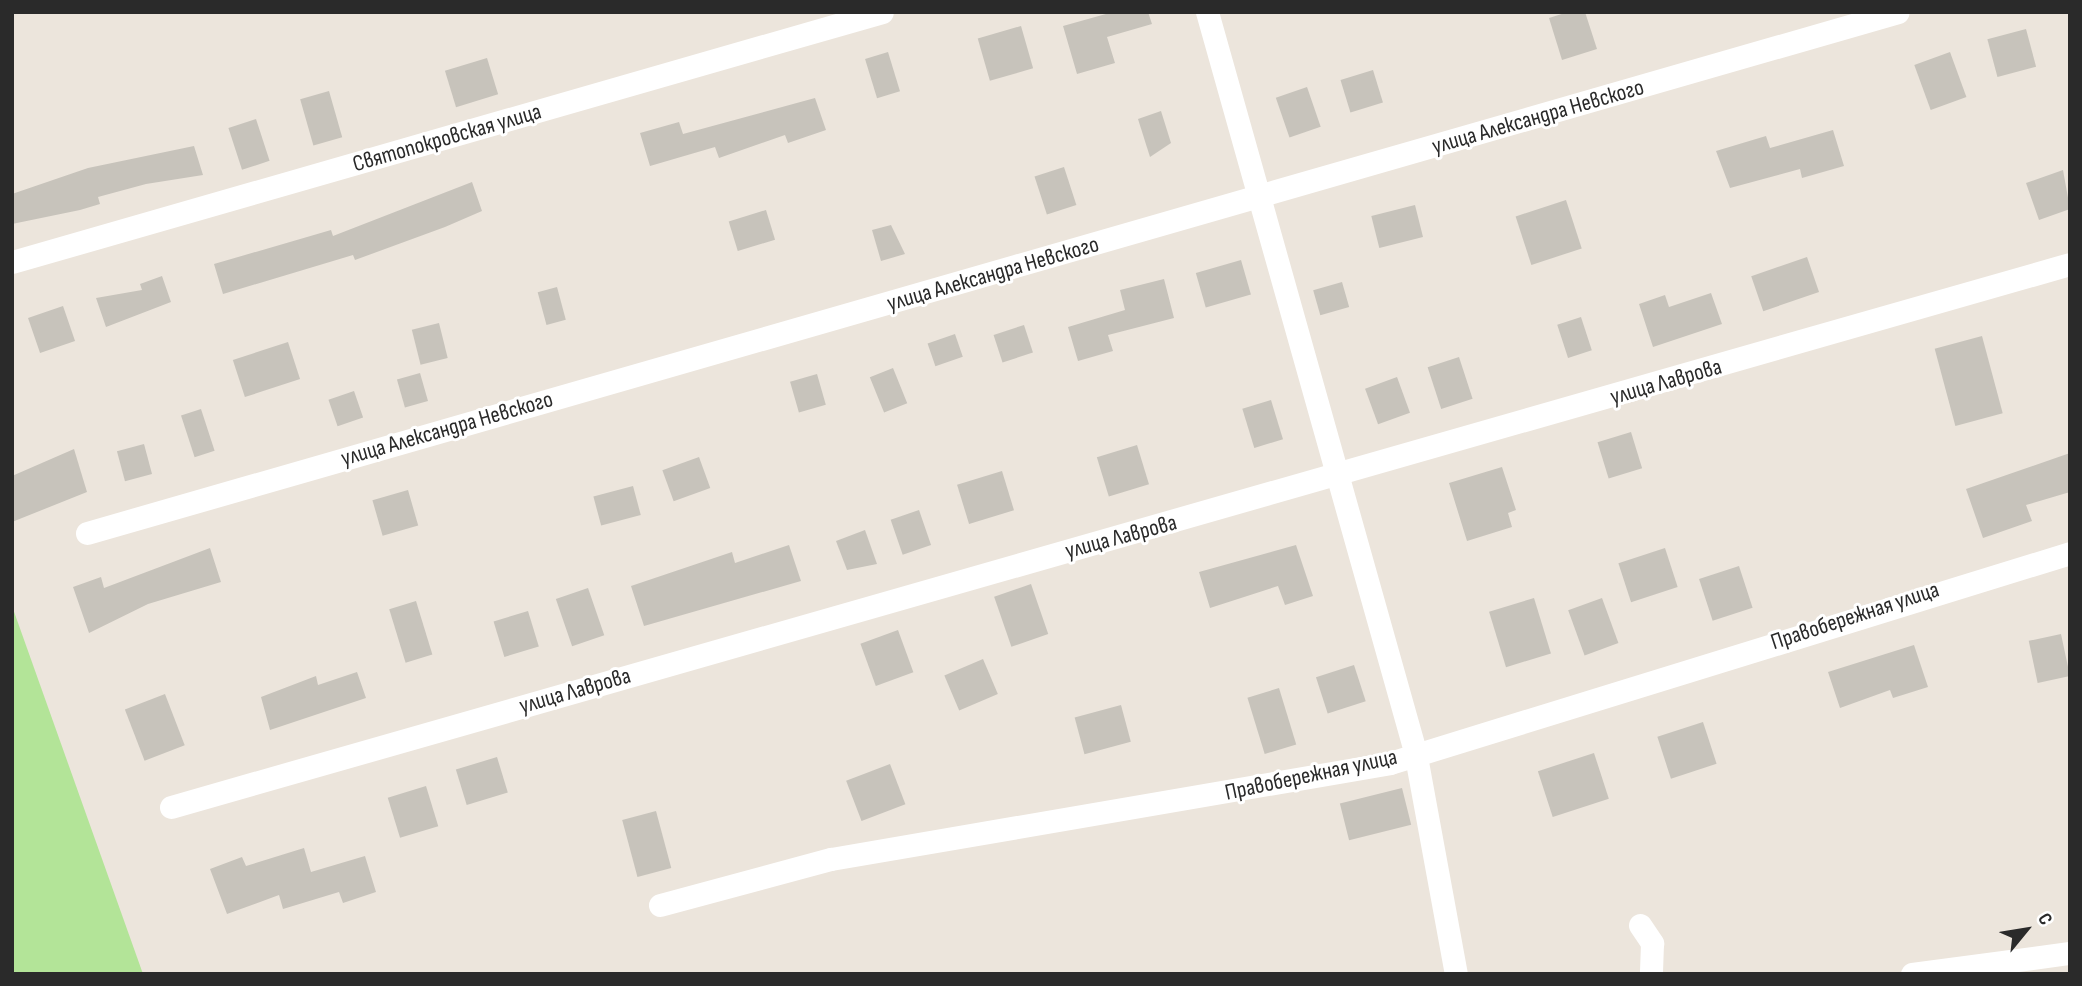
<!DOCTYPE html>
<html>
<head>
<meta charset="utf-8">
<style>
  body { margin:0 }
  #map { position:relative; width:2082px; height:986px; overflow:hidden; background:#ece5dc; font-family:"Sofia Sans Condensed",sans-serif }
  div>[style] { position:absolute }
  .green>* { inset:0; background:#b3e498 }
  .building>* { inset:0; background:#c7c3bb; transform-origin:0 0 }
  .minor>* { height:23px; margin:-11.5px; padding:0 11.5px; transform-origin:11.5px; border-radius:11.5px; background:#fff }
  span { translate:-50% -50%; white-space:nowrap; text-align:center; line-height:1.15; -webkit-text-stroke:6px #fff; paint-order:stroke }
  .street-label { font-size:23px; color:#2a2a2a }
  .frame { position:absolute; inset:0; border:14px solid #2a2a2a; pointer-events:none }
  .north { position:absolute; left:1991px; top:895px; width:70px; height:70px; -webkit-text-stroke:5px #fff; paint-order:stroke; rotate:60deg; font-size:19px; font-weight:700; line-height:28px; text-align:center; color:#2a2a2a }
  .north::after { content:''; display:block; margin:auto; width:24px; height:32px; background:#2a2a2a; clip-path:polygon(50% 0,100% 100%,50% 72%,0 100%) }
</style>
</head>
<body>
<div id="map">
  <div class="green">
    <i style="clip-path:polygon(12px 606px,143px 974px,12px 974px)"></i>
  </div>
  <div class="building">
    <i style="clip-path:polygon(1113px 12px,1148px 12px,1152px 24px,1107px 37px,1115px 63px,1077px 74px,1063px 26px)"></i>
    <i style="clip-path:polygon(1568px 12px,1585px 12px,1597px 49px,1562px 60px,1549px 18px)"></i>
    <i style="left:1021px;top:26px;width:44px;height:45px;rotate:74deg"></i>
    <i style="left:2026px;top:29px;width:39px;height:40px;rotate:75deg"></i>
    <i style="left:888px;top:52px;width:41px;height:24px;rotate:73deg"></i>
    <i style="left:1950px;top:52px;width:48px;height:38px;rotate:70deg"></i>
    <i style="left:487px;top:58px;width:38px;height:44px;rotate:73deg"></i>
    <i style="left:1373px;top:70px;width:34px;height:34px;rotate:73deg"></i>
    <i style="left:1307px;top:87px;width:42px;height:33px;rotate:71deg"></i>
    <i style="left:329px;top:91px;width:48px;height:30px;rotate:74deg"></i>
    <i style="clip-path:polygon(815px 98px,826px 130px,788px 143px,785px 135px,719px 158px,715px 147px,650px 166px,640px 133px,679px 122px,683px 134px)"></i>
    <i style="clip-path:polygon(1161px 111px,1171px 143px,1150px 157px,1138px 119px)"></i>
    <i style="left:256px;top:119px;width:44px;height:29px;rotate:72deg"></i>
    <i style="clip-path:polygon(1833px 130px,1844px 166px,1802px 178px,1800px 169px,1730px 188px,1716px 151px,1766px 136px,1770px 148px)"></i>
    <i style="clip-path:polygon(194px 146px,203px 175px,146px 184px,98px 197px,100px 204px,80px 210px,12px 224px,12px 194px,88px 168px)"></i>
    <i style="left:1064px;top:167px;width:40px;height:31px;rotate:72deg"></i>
    <i style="clip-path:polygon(2063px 170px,2070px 209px,2039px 220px,2026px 183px)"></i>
    <i style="clip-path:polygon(472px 182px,482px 211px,445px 227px,355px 260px,353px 255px,223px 294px,214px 264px,331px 230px,333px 236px)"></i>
    <i style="left:1566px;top:200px;width:51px;height:53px;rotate:72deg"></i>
    <i style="left:1415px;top:205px;width:33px;height:45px;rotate:76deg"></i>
    <i style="left:766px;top:210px;width:31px;height:39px;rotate:73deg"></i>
    <i style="clip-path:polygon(891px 225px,905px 254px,881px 261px,872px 230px)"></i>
    <i style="left:1807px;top:257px;width:37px;height:59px;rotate:71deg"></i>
    <i style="left:1241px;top:260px;width:36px;height:47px;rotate:74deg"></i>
    <i style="clip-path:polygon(162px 276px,171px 302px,106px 327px,96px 298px,142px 290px,140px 284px)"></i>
    <i style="clip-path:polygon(1164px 279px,1174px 318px,1108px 335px,1113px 351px,1078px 361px,1068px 327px,1125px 310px,1120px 290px)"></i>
    <i style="left:1342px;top:282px;width:26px;height:30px;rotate:74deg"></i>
    <i style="left:557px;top:287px;width:34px;height:20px;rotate:75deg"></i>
    <i style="clip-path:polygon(1711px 293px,1722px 324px,1653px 347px,1639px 304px,1665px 295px,1669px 307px)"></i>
    <i style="left:63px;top:306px;width:37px;height:37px;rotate:71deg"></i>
    <i style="left:1581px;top:317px;width:35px;height:25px;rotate:72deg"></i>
    <i style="left:439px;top:323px;width:36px;height:28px;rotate:76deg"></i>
    <i style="left:1024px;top:325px;width:29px;height:32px;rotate:72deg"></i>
    <i style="left:955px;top:334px;width:24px;height:29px;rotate:71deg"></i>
    <i style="left:1982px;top:336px;width:80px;height:49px;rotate:75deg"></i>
    <i style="left:288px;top:342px;width:39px;height:58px;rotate:72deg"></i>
    <i style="left:1459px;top:357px;width:44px;height:33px;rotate:72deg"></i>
    <i style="left:893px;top:368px;width:38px;height:25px;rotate:68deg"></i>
    <i style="left:420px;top:373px;width:29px;height:24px;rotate:74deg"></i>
    <i style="left:817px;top:374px;width:32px;height:28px;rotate:74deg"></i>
    <i style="left:1397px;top:377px;width:38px;height:34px;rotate:70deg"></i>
    <i style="left:354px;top:391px;width:28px;height:27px;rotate:71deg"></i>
    <i style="left:1271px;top:400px;width:41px;height:30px;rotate:73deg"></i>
    <i style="left:201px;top:409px;width:44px;height:21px;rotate:72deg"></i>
    <i style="left:1631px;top:432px;width:38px;height:35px;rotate:73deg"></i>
    <i style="left:144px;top:444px;width:31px;height:28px;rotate:75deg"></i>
    <i style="left:1137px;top:445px;width:41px;height:42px;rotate:73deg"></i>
    <i style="clip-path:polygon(74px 449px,87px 492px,12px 522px,12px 476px)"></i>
    <i style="clip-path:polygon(2070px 453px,2070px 492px,2026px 505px,2032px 521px,1983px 538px,1966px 489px)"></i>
    <i style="left:699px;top:457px;width:33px;height:39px;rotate:70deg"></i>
    <i style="clip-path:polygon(1502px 467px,1516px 510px,1508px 513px,1512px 527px,1467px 541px,1449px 483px)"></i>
    <i style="left:1002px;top:471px;width:41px;height:47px;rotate:73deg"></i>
    <i style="left:633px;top:486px;width:30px;height:41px;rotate:75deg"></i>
    <i style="left:408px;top:490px;width:37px;height:37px;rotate:74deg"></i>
    <i style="left:919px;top:510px;width:37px;height:30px;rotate:71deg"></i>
    <i style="clip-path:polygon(865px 530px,877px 564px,847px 570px,836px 541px)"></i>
    <i style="clip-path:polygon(789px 545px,801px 581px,644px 626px,631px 586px,732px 552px,735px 563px)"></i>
    <i style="clip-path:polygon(1296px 545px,1313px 596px,1285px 605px,1278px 586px,1210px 608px,1199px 572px)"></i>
    <i style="clip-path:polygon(210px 548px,221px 582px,148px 604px,89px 633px,73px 587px,101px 577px,104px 588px)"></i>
    <i style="left:1665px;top:548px;width:41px;height:49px;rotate:72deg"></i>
    <i style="left:1739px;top:566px;width:44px;height:42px;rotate:72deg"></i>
    <i style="left:1031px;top:584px;width:53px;height:39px;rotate:71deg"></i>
    <i style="left:588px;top:588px;width:50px;height:34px;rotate:71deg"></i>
    <i style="left:1534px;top:598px;width:58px;height:47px;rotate:73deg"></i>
    <i style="left:1602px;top:598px;width:48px;height:36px;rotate:70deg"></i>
    <i style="left:416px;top:601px;width:56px;height:28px;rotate:73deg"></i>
    <i style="left:528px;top:611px;width:37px;height:36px;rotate:73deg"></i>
    <i style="left:898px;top:630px;width:45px;height:40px;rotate:70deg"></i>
    <i style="left:2061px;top:634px;width:43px;height:33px;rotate:78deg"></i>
    <i style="clip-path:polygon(1914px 645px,1928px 687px,1893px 698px,1890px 690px,1840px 708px,1828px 672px)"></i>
    <i style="left:983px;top:659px;width:38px;height:42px;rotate:67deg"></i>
    <i style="left:1354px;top:665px;width:38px;height:40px;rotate:72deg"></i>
    <i style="clip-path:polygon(357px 672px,366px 698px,270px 730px,261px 697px,316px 676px,318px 685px)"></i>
    <i style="left:1279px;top:688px;width:59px;height:33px;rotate:73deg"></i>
    <i style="left:165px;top:694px;width:55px;height:43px;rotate:69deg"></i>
    <i style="left:1121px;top:705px;width:38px;height:48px;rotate:75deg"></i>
    <i style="left:1703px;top:722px;width:44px;height:48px;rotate:72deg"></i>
    <i style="left:1594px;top:753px;width:48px;height:59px;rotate:72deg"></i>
    <i style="left:497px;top:757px;width:37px;height:43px;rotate:73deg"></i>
    <i style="left:890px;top:764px;width:43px;height:47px;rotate:69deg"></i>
    <i style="left:426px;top:786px;width:42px;height:40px;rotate:73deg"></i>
    <i style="left:1402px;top:788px;width:38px;height:64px;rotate:76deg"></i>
    <i style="left:656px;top:811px;width:59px;height:35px;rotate:75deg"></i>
    <i style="clip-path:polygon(304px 848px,311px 872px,365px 856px,376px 892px,343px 903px,339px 892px,283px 909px,279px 895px,227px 914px,210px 869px,242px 857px,246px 866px)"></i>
  </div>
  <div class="minor">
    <i style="left:1207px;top:12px;width:768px;rotate:74.28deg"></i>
    <i style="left:1415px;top:751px;width:227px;rotate:79.6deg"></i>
    <i style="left:12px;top:262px;width:905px;rotate:-16.03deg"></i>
    <i style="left:87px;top:533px;width:1884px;rotate:-16.05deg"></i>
    <i style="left:171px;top:807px;width:1975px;rotate:-15.96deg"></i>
    <i style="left:660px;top:905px;width:177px;rotate:-15.1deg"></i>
    <i style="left:831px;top:859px;width:567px;rotate:-9.74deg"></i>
    <i style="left:1390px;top:763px;width:712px;rotate:-17.16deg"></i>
    <i style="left:1640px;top:925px;width:22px;rotate:56deg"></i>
    <i style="left:1652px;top:943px;width:31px;rotate:92deg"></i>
    <i style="left:1912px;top:974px;width:159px;rotate:-7.6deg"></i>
  </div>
  <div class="street-label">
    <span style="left:1538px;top:117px;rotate:-16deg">улица Александра Невского</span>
    <span style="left:447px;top:138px;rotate:-16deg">Святопокровская улица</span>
    <span style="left:993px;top:274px;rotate:-16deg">улица Александра Невского</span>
    <span style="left:1666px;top:382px;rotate:-16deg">улица Лаврова</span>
    <span style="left:447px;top:429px;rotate:-16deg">улица Александра Невского</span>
    <span style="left:1121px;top:537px;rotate:-15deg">улица Лаврова</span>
    <span style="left:1855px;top:616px;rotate:-18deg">Правобережная улица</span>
    <span style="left:575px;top:691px;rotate:-16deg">улица Лаврова</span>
    <span style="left:1311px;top:775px;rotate:-12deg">Правобережная улица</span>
  </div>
  <div class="frame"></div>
  <div class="north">С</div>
</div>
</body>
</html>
